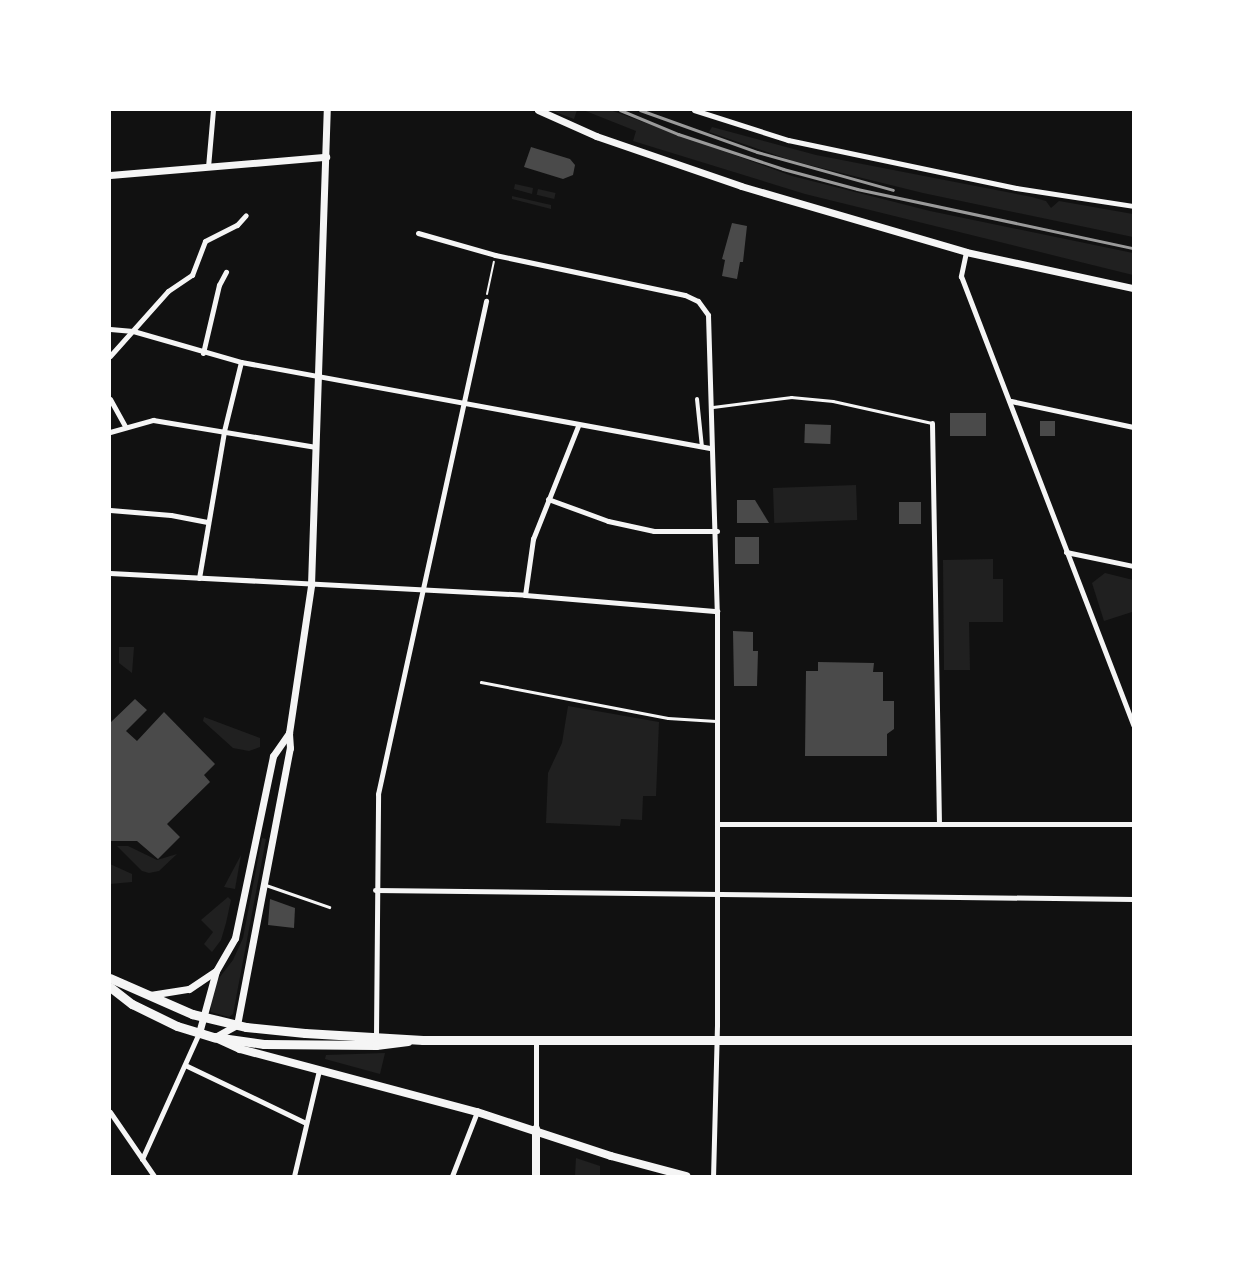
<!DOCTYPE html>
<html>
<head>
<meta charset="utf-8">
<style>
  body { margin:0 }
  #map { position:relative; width:1243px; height:1286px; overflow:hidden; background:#111; font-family:"Noto Serif",serif }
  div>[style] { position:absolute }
  .green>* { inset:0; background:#202020; transform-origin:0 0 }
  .building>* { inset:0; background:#4a4a4a; transform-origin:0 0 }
  .path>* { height:2px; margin:-1px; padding:0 1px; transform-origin:1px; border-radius:1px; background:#f5f5f5 }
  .service>* { height:2.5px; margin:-1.25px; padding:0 1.25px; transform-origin:1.25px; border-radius:1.25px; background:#f5f5f5 }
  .pedestrian>* { height:4px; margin:-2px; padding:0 2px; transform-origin:2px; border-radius:2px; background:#f5f5f5 }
  .minor>* { height:5px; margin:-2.5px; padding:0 2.5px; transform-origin:2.5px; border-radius:2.5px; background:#f5f5f5 }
  .tertiary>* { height:7px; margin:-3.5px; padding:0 3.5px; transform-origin:3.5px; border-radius:3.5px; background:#f5f5f5 }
  .secondary>* { height:8px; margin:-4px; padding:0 4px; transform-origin:4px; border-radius:4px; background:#f5f5f5 }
  .primary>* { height:9px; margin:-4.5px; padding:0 4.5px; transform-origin:4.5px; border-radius:4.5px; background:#f5f5f5 }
  .rail>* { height:3px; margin:-1.5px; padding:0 1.5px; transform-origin:1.5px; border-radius:1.5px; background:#9a9a9a }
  span { translate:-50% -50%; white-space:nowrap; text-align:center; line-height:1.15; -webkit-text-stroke:4.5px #fff; paint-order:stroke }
  .frame { position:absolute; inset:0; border:111px solid #fff; pointer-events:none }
</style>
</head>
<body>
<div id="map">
  <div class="green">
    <i style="clip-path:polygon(550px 110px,577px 110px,574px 119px)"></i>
    <i style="clip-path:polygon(583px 110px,610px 110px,792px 176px,930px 211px,1133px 253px,1133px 275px,805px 194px,633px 141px,636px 131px)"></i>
    <i style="clip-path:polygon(712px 127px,816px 155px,1032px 197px,1046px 201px,1051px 208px,1059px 201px,1133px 214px,1133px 237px,923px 193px,793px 161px,709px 132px)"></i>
    <i style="clip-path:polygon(515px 184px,533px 188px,532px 194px,514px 189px)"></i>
    <i style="left:538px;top:189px;width:18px;height:6px;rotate:13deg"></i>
    <i style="clip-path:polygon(512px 196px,551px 205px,551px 209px,512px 199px)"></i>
    <i style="left:856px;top:485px;width:35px;height:83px;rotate:88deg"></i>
    <i style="clip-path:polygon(993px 559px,993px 579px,1003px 579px,1003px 622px,969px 622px,970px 670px,944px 670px,943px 560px)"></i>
    <i style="clip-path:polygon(1105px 573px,1133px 580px,1133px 609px,1132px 612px,1104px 621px,1092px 583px)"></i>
    <i style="clip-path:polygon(119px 647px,134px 647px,132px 673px,119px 663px)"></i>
    <i style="clip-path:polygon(568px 706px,659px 722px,656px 796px,643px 796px,642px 820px,621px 819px,620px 826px,546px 823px,548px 773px,562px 743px)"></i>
    <i style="clip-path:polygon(204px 717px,260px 738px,260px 747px,249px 751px,233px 748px,203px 721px)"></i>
    <i style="clip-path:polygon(262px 838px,266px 839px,233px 1014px,229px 1017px,211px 1012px,211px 996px,216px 982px,233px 960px,243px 938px)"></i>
    <i style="clip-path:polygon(117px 846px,128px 846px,157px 860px,177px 854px,159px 871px,149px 873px,142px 871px)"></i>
    <i style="clip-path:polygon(241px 855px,235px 889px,224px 887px)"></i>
    <i style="clip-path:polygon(110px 864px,132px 874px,132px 882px,110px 884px)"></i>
    <i style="clip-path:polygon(228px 897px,231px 900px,226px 923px,221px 940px,212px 952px,204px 944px,213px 932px,201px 920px)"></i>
    <i style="clip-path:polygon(385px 1053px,380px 1074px,325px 1059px,326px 1055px)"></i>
    <i style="clip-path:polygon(576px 1158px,600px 1166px,600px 1176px,575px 1176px)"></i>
  </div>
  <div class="building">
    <i style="clip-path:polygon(531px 147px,570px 159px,575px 165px,573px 175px,563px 179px,524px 167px)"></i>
    <i style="clip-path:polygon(732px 223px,747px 226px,743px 262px,740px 262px,737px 279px,722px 276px,725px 260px,722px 259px)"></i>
    <i style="left:950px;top:413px;width:36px;height:23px"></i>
    <i style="left:1040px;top:421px;width:15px;height:15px"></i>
    <i style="left:805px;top:424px;width:26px;height:19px;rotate:2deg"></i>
    <i style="clip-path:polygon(737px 500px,755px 500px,769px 523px,737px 523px)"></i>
    <i style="left:899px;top:502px;width:22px;height:22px"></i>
    <i style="left:735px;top:537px;width:24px;height:27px"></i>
    <i style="clip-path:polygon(733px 631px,753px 632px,753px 651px,758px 651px,757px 686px,734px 686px)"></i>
    <i style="clip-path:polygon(818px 662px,874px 663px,873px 672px,883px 672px,883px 701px,894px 701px,894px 729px,887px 734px,887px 756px,805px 756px,806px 671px,818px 671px)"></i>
    <i style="clip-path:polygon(135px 699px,147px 710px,126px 731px,137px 741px,164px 712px,215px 764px,204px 775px,210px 782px,167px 824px,180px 837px,158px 859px,137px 841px,110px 841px,110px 723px)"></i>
    <i style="clip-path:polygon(270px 899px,295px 908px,294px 928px,268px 925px)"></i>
  </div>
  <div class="path">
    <i style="left:487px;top:294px;width:33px;rotate:-78deg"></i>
  </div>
  <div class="service">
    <i style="left:713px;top:407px;width:79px;rotate:-7.3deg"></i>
    <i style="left:791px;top:397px;width:42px;rotate:5.4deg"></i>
    <i style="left:833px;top:401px;width:101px;rotate:12.5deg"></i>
    <i style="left:481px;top:682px;width:190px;rotate:10.9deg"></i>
    <i style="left:668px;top:718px;width:48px;rotate:3.6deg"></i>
    <i style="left:266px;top:885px;width:67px;rotate:19.2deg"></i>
  </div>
  <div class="pedestrian">
    <i style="left:697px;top:399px;width:48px;rotate:84.1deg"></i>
  </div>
  <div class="minor">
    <i style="left:694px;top:110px;width:99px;rotate:17.7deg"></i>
    <i style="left:788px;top:140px;width:233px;rotate:11.9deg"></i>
    <i style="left:1016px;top:188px;width:118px;rotate:8.7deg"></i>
    <i style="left:208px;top:167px;width:57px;rotate:-85deg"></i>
    <i style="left:418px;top:233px;width:80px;rotate:15.9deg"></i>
    <i style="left:495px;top:255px;width:194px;rotate:11.9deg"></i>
    <i style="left:685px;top:295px;width:14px;rotate:25deg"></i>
    <i style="left:698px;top:301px;width:17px;rotate:54deg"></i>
    <i style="left:708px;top:315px;width:296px;rotate:88.3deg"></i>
    <i style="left:717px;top:611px;width:414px;rotate:90deg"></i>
    <i style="left:717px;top:1025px;width:151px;rotate:91.5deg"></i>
    <i style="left:966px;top:252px;width:25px;rotate:102deg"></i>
    <i style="left:961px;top:276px;width:481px;rotate:69deg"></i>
    <i style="left:110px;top:329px;width:23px;rotate:5deg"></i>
    <i style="left:133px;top:331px;width:112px;rotate:16deg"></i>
    <i style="left:241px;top:362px;width:478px;rotate:10.4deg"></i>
    <i style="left:203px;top:353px;width:70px;rotate:-76.8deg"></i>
    <i style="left:219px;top:285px;width:15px;rotate:-62deg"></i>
    <i style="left:110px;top:356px;width:87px;rotate:-48.3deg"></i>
    <i style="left:168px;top:291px;width:29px;rotate:-34deg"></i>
    <i style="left:192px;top:275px;width:36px;rotate:-69deg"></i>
    <i style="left:205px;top:241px;width:36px;rotate:-27deg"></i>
    <i style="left:237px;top:225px;width:13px;rotate:-48deg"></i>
    <i style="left:110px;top:399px;width:31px;rotate:61deg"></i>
    <i style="left:1011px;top:401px;width:125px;rotate:12deg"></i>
    <i style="left:932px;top:423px;width:401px;rotate:89deg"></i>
    <i style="left:110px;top:432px;width:45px;rotate:-15.6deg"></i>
    <i style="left:153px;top:420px;width:165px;rotate:9.4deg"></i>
    <i style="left:548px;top:499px;width:64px;rotate:20.1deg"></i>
    <i style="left:608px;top:521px;width:47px;rotate:12.3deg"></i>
    <i style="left:654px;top:531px;width:63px"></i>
    <i style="left:110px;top:510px;width:61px;rotate:4.7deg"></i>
    <i style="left:171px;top:515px;width:37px;rotate:11deg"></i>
    <i style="left:1066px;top:552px;width:68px;rotate:11.8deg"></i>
    <i style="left:110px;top:573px;width:416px;rotate:3deg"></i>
    <i style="left:525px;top:595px;width:193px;rotate:4.8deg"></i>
    <i style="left:199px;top:578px;width:149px;rotate:-80.3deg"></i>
    <i style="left:224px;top:431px;width:71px;rotate:-76.2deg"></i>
    <i style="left:525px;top:595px;width:57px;rotate:-81.9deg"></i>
    <i style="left:533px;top:539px;width:122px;rotate:-68.3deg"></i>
    <i style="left:717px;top:824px;width:416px"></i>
    <i style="left:375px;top:890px;width:758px;rotate:0.68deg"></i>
    <i style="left:376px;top:1035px;width:241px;rotate:-89.5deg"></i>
    <i style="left:378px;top:794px;width:505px;rotate:-77.64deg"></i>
    <i style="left:536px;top:1040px;width:89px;rotate:90deg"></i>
    <i style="left:185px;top:1065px;width:134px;rotate:25.6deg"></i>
    <i style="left:110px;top:1112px;width:78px;rotate:55.5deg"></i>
    <i style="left:142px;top:1159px;width:138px;rotate:-65.7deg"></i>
    <i style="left:294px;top:1176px;width:109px;rotate:-76.7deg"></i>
    <i style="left:452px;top:1176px;width:69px;rotate:-68.7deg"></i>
  </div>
  <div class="tertiary">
    <i style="left:538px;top:110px;width:64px;rotate:24.1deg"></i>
    <i style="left:596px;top:136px;width:153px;rotate:19deg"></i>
    <i style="left:741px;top:186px;width:234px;rotate:16.3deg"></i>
    <i style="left:966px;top:252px;width:171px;rotate:12.2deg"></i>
    <i style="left:110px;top:175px;width:217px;rotate:-4.8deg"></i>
    <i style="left:150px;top:995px;width:39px;rotate:-9deg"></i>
    <i style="left:189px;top:989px;width:32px;rotate:-34deg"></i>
    <i style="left:199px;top:1033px;width:64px;rotate:-74.7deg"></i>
    <i style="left:216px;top:971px;width:38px;rotate:-60deg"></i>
    <i style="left:235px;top:938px;width:186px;rotate:-78.2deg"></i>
    <i style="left:273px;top:756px;width:28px;rotate:-55deg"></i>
    <i style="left:215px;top:1037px;width:25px;rotate:-29deg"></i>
    <i style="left:237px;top:1025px;width:282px;rotate:-79.2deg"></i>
    <i style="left:290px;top:748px;width:15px;rotate:-94deg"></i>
    <i style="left:289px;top:733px;width:150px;rotate:-81.5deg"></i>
    <i style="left:311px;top:585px;width:475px;rotate:-88.1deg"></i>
  </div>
  <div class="secondary">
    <i style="left:216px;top:1038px;width:26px;rotate:25deg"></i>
    <i style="left:240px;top:1049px;width:245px;rotate:14.9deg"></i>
    <i style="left:477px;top:1112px;width:141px;rotate:18.2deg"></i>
    <i style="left:611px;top:1156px;width:78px;rotate:14.9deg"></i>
    <i style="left:536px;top:1129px;width:47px;rotate:90deg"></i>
  </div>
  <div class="primary">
    <i style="left:110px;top:978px;width:90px;rotate:23.7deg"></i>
    <i style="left:192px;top:1014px;width:56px;rotate:13.5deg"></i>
    <i style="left:246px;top:1027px;width:59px;rotate:5.8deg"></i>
    <i style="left:305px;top:1033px;width:118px;rotate:3.4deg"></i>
    <i style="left:423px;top:1040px;width:710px"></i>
    <i style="left:110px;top:987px;width:28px;rotate:38deg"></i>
    <i style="left:132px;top:1004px;width:50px;rotate:26.1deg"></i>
    <i style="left:177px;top:1026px;width:39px;rotate:17deg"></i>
    <i style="left:214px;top:1037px;width:50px;rotate:8deg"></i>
    <i style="left:264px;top:1044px;width:112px;rotate:0.5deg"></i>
    <i style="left:376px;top:1045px;width:32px;rotate:-7deg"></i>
  </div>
  <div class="rail">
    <i style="left:620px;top:110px;width:63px;rotate:22.5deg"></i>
    <i style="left:678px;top:134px;width:111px;rotate:18.4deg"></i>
    <i style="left:783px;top:169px;width:77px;rotate:15.1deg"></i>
    <i style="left:857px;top:189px;width:282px;rotate:12.1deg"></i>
    <i style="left:640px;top:110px;width:124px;rotate:19.7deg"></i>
    <i style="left:757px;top:152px;width:141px;rotate:15.6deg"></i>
  </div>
  <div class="frame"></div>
</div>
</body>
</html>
